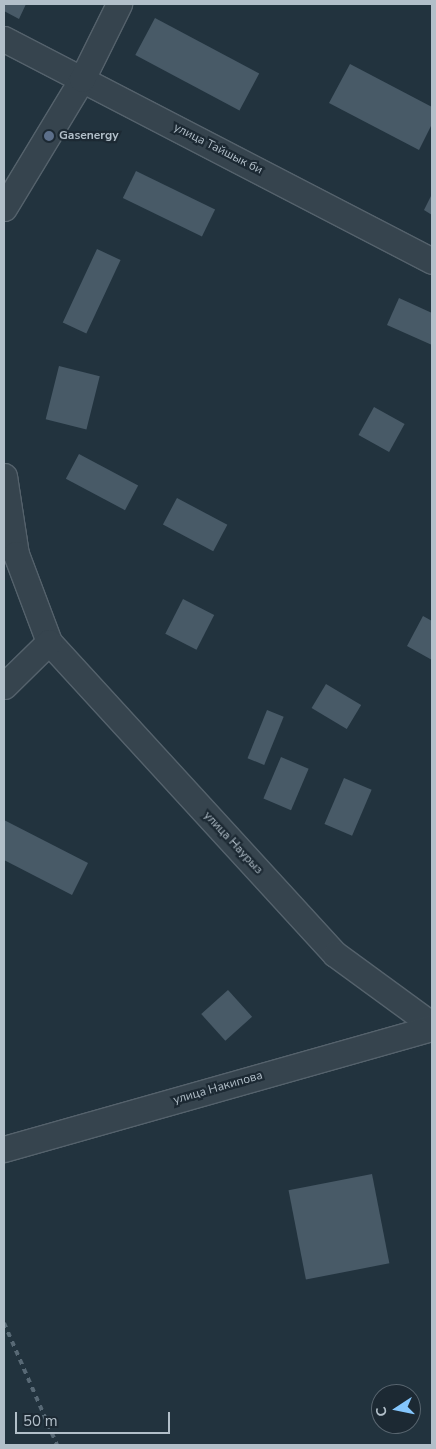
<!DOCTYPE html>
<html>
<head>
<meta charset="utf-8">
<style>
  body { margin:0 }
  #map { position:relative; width:436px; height:1449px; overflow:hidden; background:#22333e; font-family:"Nunito Sans",sans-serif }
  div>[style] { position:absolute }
  .building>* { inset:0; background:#485a67; transform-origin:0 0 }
  .roads { filter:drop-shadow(1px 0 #55626c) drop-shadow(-1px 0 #55626c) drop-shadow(0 1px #55626c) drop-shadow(0 -1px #55626c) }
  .minor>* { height:25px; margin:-12.5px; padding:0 12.5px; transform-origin:12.5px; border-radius:12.5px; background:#36444e }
  .rail>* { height:4px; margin-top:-2px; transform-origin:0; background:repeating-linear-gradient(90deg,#586975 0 5px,transparent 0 10px) }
  .dots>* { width:14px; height:14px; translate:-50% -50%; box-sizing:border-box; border:2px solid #1c2933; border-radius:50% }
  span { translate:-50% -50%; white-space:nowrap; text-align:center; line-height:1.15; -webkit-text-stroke:4.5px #1c2933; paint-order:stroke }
  .poi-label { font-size:12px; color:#b2bfc9; font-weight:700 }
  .left { translate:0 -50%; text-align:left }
  .street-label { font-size:12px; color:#b2bfc9 }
  .frame { position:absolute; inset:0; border:5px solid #b2bfc9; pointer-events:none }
  .north { position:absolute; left:371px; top:1384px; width:50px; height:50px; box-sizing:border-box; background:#1c2933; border:1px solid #58656f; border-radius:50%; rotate:259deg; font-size:14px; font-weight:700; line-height:20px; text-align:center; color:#b2bfc9 }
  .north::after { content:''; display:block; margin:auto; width:18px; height:22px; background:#84c6fd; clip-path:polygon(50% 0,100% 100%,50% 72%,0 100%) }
  .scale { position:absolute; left:15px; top:1412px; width:155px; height:22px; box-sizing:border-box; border:2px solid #b2bfc9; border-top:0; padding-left:6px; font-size:15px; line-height:18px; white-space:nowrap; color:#b2bfc9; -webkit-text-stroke:4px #1c2933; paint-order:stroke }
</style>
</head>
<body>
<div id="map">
  <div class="building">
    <i style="clip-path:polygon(4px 4px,26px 4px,19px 19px,4px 11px)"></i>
    <i style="left:155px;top:18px;width:118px;height:42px;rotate:28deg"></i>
    <i style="clip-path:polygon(350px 64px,432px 107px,432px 124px,419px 150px,329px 103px)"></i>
    <i style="left:136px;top:171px;width:88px;height:30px;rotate:26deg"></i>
    <i style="clip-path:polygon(432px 194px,432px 215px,424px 210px)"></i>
    <i style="left:97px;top:249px;width:26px;height:81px;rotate:25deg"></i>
    <i style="clip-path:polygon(399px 298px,432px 313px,432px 345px,387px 325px)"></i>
    <i style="left:59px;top:366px;width:42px;height:55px;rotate:14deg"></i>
    <i style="left:374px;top:407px;width:35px;height:32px;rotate:29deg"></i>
    <i style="left:79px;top:454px;width:67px;height:28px;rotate:28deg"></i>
    <i style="left:177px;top:498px;width:57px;height:30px;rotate:28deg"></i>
    <i style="left:183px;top:599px;width:35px;height:39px;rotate:27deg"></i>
    <i style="clip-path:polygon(423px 616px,432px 621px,432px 660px,407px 646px)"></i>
    <i style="left:326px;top:684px;width:41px;height:28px;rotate:31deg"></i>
    <i style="left:267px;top:710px;width:18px;height:52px;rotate:22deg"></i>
    <i style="left:281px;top:757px;width:30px;height:45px;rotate:23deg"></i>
    <i style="left:344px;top:778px;width:30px;height:50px;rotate:23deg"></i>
    <i style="clip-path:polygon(4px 820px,88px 863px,72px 895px,4px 860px)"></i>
    <i style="left:228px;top:990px;width:36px;height:36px;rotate:48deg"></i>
    <i style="left:372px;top:1174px;width:91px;height:85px;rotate:79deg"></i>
  </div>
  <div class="roads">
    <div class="minor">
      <i style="left:4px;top:39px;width:482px;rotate:27.4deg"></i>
      <i style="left:4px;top:208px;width:151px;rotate:-58.8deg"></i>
      <i style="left:82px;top:79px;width:84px;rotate:-63.7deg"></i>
      <i style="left:4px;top:476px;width:79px;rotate:81.3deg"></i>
      <i style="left:16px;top:554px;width:94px;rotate:69.4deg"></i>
      <i style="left:49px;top:642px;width:423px;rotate:47.5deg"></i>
      <i style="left:335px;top:954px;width:120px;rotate:36.2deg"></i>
      <i style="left:4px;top:686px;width:63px;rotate:-44.4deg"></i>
      <i style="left:4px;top:1149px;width:445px;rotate:-15.8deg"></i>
    </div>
  </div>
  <div class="rail">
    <i style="left:4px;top:1323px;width:133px;rotate:66.5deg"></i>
  </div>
  <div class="dots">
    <i style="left:49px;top:136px;background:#5c6f8a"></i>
  </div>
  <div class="poi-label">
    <span class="left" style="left:59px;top:136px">Gasenergy</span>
  </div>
  <div class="street-label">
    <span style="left:218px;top:149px;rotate:27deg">улица Тайшык би</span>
    <span style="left:233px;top:843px;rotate:47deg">улица Наурыз</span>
    <span style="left:218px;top:1088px;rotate:-16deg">улица Накипова</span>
  </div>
  <div class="frame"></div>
  <div class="north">С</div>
  <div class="scale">50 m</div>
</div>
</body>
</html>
